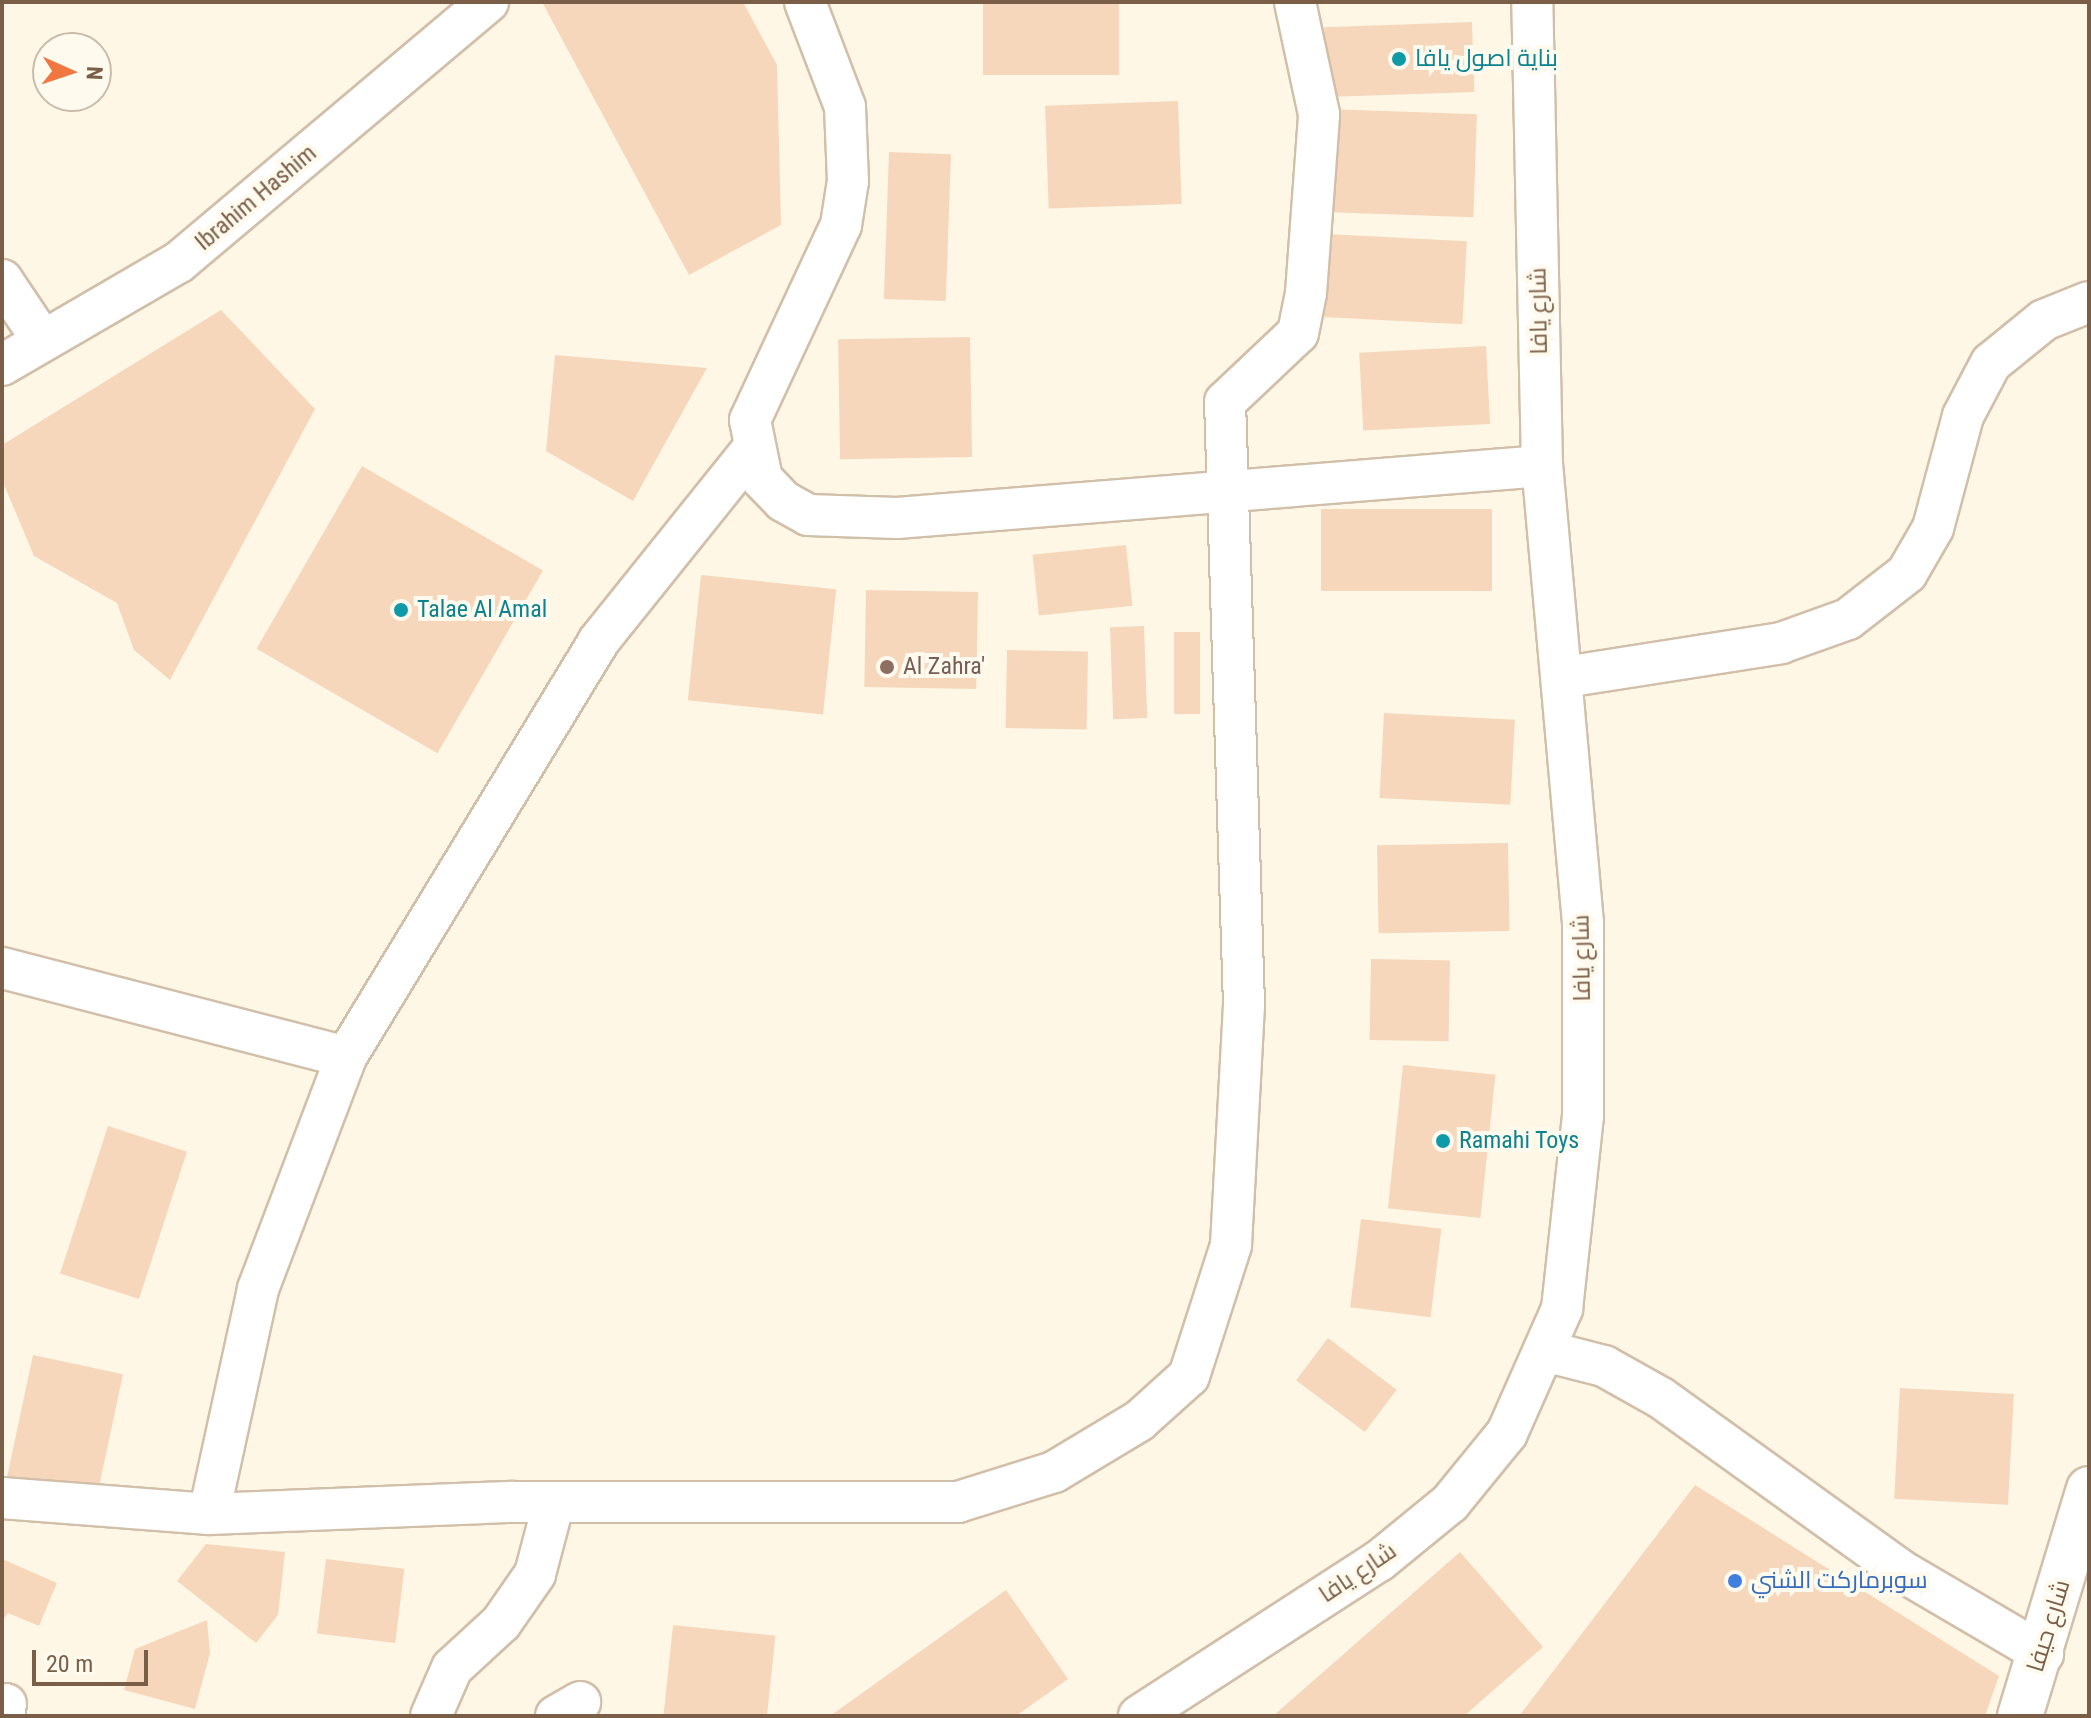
<!DOCTYPE html>
<html>
<head>
<meta charset="utf-8">
<style>
  body { margin:0 }
  #map { position:relative; width:2091px; height:1718px; overflow:hidden; background:#fef7e6; font-family:"Roboto Condensed",Cairo,sans-serif }
  div>[style] { position:absolute }
  .building>* { inset:0; background:#f6d7bb; transform-origin:0 0 }
  .roads { filter:drop-shadow(2px 0 #d1bfaa) drop-shadow(-2px 0 #d1bfaa) drop-shadow(0 2px #d1bfaa) drop-shadow(0 -2px #d1bfaa) }
  .street>* { height:40px; margin:-20px; padding:0 20px; transform-origin:20px; border-radius:20px; background:#fff }
  .secondary>* { height:44px; margin:-22px; padding:0 22px; transform-origin:22px; border-radius:22px; background:#fff }
  .dots>* { width:22px; height:22px; translate:-50% -50%; box-sizing:border-box; border:4px solid #fffaee; border-radius:50% }
  span { translate:-50% -50%; white-space:nowrap; text-align:center; line-height:1.15; -webkit-text-stroke:8px #fffaee; paint-order:stroke }
  .culture-label { font-size:24px; color:#0d838f }
  .left { translate:0 -50%; text-align:left }
  .street-label { font-size:24px; color:#7a5e48 }
  .education-label { font-size:24px; color:#785e54 }
  .shop-label { font-size:24px; color:#366cbe }
  .frame { position:absolute; inset:0; border:4px solid #7a5e48; pointer-events:none }
  .north { position:absolute; left:32px; top:32px; width:80px; height:80px; box-sizing:border-box; background:#fffaee; border:2px solid #cabcac; border-radius:50%; rotate:93deg; font-size:22px; font-weight:700; line-height:32px; text-align:center; color:#7a5e48 }
  .north::after { content:''; display:block; margin:auto; width:28px; height:36px; background:#f17742; clip-path:polygon(50% 0,100% 100%,50% 72%,0 100%) }
  .scale { position:absolute; left:32px; top:1650px; width:116px; height:36px; box-sizing:border-box; border:4px solid #7a5e48; border-top:0; padding-left:10px; font-size:24px; line-height:28px; white-space:nowrap; color:#7a5e48; -webkit-text-stroke:6px #fffaee; paint-order:stroke }
</style>
</head>
<body>
<div id="map">
  <div class="building">
    <i style="clip-path:polygon(542px 2px,743px 2px,777px 65px,781px 225px,689px 275px)"></i>
    <i style="left:983px;top:2px;width:136px;height:73px"></i>
    <i style="left:1472px;top:22px;width:70px;height:148px;rotate:88deg"></i>
    <i style="left:1178px;top:101px;width:103px;height:133px;rotate:88deg"></i>
    <i style="left:1327px;top:109px;width:150px;height:103px;rotate:2deg"></i>
    <i style="left:889px;top:152px;width:62px;height:147px;rotate:2deg"></i>
    <i style="left:1327px;top:234px;width:140px;height:83px;rotate:3deg"></i>
    <i style="clip-path:polygon(221px 310px,315px 409px,170px 680px,134px 650px,117px 603px,34px 556px,2px 480px,2px 445px)"></i>
    <i style="left:970px;top:337px;width:120px;height:132px;rotate:89deg"></i>
    <i style="left:1486px;top:346px;width:78px;height:127px;rotate:87deg"></i>
    <i style="clip-path:polygon(555px 355px,707px 368px,633px 501px,546px 451px)"></i>
    <i style="left:362px;top:466px;width:209px;height:211px;rotate:30deg"></i>
    <i style="left:1321px;top:509px;width:171px;height:82px"></i>
    <i style="left:1126px;top:545px;width:61px;height:94px;rotate:84deg"></i>
    <i style="left:701px;top:575px;width:136px;height:126px;rotate:6deg"></i>
    <i style="left:866px;top:590px;width:112px;height:97px;rotate:1deg"></i>
    <i style="left:1144px;top:626px;width:92px;height:34px;rotate:88deg"></i>
    <i style="left:1174px;top:632px;width:26px;height:82px"></i>
    <i style="left:1007px;top:650px;width:81px;height:78px;rotate:1deg"></i>
    <i style="left:1384px;top:713px;width:131px;height:85px;rotate:3deg"></i>
    <i style="left:1508px;top:843px;width:88px;height:131px;rotate:89deg"></i>
    <i style="left:1371px;top:959px;width:79px;height:81px;rotate:1deg"></i>
    <i style="left:1403px;top:1065px;width:93px;height:144px;rotate:6deg"></i>
    <i style="left:108px;top:1126px;width:83px;height:155px;rotate:18deg"></i>
    <i style="left:1361px;top:1219px;width:81px;height:89px;rotate:7deg"></i>
    <i style="left:1328px;top:1338px;width:86px;height:53px;rotate:37deg"></i>
    <i style="left:33px;top:1355px;width:92px;height:128px;rotate:12deg"></i>
    <i style="left:1900px;top:1388px;width:114px;height:111px;rotate:3deg"></i>
    <i style="clip-path:polygon(1695px 1485px,1999px 1676px,1985px 1716px,1519px 1716px)"></i>
    <i style="clip-path:polygon(206px 1544px,285px 1552px,278px 1615px,256px 1643px,177px 1581px)"></i>
    <i style="clip-path:polygon(1460px 1552px,1543px 1647px,1464px 1716px,1273px 1716px)"></i>
    <i style="clip-path:polygon(2px 1559px,57px 1583px,39px 1626px,8px 1613px,2px 1622px)"></i>
    <i style="left:326px;top:1559px;width:79px;height:75px;rotate:7deg"></i>
    <i style="clip-path:polygon(1006px 1590px,1068px 1679px,1016px 1716px,830px 1716px)"></i>
    <i style="clip-path:polygon(207px 1620px,210px 1653px,195px 1709px,124px 1690px,135px 1649px)"></i>
    <i style="left:673px;top:1625px;width:103px;height:91px;rotate:6deg"></i>
  </div>
  <div class="roads">
    <div class="street">
      <i style="left:805px;top:2px;width:112px;rotate:69.1deg"></i>
      <i style="left:845px;top:107px;width:74px;rotate:87.7deg"></i>
      <i style="left:848px;top:181px;width:45px;rotate:99deg"></i>
      <i style="left:841px;top:225px;width:215px;rotate:115deg"></i>
      <i style="left:750px;top:420px;width:60px;rotate:78.5deg"></i>
      <i style="left:762px;top:479px;width:30px;rotate:46deg"></i>
      <i style="left:783px;top:501px;width:29px;rotate:29deg"></i>
      <i style="left:808px;top:515px;width:89px;rotate:1.9deg"></i>
      <i style="left:897px;top:518px;width:647px;rotate:-4.61deg"></i>
      <i style="left:2px;top:280px;width:73px;rotate:56.1deg"></i>
      <i style="left:2px;top:365px;width:205px;rotate:-30.2deg"></i>
      <i style="left:179px;top:262px;width:404px;rotate:-40.1deg"></i>
      <i style="left:1565px;top:677px;width:219px;rotate:-8.9deg"></i>
      <i style="left:1781px;top:643px;width:71px;rotate:-19.7deg"></i>
      <i style="left:1848px;top:619px;width:75px;rotate:-37.9deg"></i>
      <i style="left:1907px;top:573px;width:52px;rotate:-60deg"></i>
      <i style="left:1933px;top:528px;width:116px;rotate:-75deg"></i>
      <i style="left:1963px;top:416px;width:60px;rotate:-62.2deg"></i>
      <i style="left:1991px;top:363px;width:68px;rotate:-39.1deg"></i>
      <i style="left:2044px;top:320px;width:48px;rotate:-21.8deg"></i>
      <i style="left:2px;top:968px;width:355px;rotate:14.5deg"></i>
      <i style="left:1549px;top:1352px;width:57px;rotate:14.3deg"></i>
      <i style="left:1604px;top:1366px;width:65px;rotate:29.3deg"></i>
      <i style="left:1661px;top:1398px;width:294px;rotate:35.7deg"></i>
      <i style="left:1900px;top:1570px;width:166px;rotate:30.4deg"></i>
      <i style="left:2px;top:1498px;width:208px;rotate:4.4deg"></i>
      <i style="left:209px;top:1514px;width:304px;rotate:-2.3deg"></i>
      <i style="left:513px;top:1502px;width:445px"></i>
      <i style="left:958px;top:1502px;width:101px;rotate:-17.4deg"></i>
      <i style="left:1054px;top:1472px;width:99px;rotate:-31deg"></i>
      <i style="left:1139px;top:1421px;width:67px;rotate:-42deg"></i>
      <i style="left:1189px;top:1376px;width:138px;rotate:-72.2deg"></i>
      <i style="left:1231px;top:1245px;width:240px;rotate:-86.9deg"></i>
      <i style="left:1244px;top:1005px;width:603px;rotate:-91.8deg"></i>
      <i style="left:1225px;top:402px;width:100px;rotate:-43.4deg"></i>
      <i style="left:1298px;top:333px;width:41px;rotate:-78.7deg"></i>
      <i style="left:1306px;top:293px;width:179px;rotate:-85.8deg"></i>
      <i style="left:1319px;top:114px;width:115px;rotate:-102.1deg"></i>
      <i style="left:209px;top:1514px;width:230px;rotate:-77.7deg"></i>
      <i style="left:258px;top:1289px;width:248px;rotate:-69.2deg"></i>
      <i style="left:346px;top:1057px;width:486px;rotate:-58.7deg"></i>
      <i style="left:598px;top:642px;width:245px;rotate:-51.3deg"></i>
      <i style="left:4px;top:1716px;width:12px;rotate:-81deg"></i>
      <i style="left:431px;top:1716px;width:52px;rotate:-66.4deg"></i>
      <i style="left:452px;top:1668px;width:67px;rotate:-42.6deg"></i>
      <i style="left:501px;top:1623px;width:60px;rotate:-55.2deg"></i>
      <i style="left:535px;top:1574px;width:74px;rotate:-75.2deg"></i>
      <i style="left:556px;top:1716px;width:28px;rotate:-30deg"></i>
      <i style="left:1139px;top:1716px;width:286px;rotate:-32.9deg"></i>
      <i style="left:1379px;top:1561px;width:92px;rotate:-39.2deg"></i>
      <i style="left:1450px;top:1503px;width:90px;rotate:-50.8deg"></i>
      <i style="left:1507px;top:1433px;width:136px;rotate:-66.1deg"></i>
      <i style="left:1562px;top:1309px;width:194px;rotate:-83.8deg"></i>
      <i style="left:1583px;top:1116px;width:193px;rotate:-90deg"></i>
      <i style="left:1583px;top:923px;width:459px;rotate:-95.1deg"></i>
      <i style="left:1542px;top:466px;width:464px;rotate:-91.2deg"></i>
    </div>
    <div class="secondary">
      <i style="left:2020px;top:1716px;width:237px;rotate:-73.1deg"></i>
    </div>
  </div>
  <div class="dots">
    <i style="left:1399px;top:59px;background:#0f9aa8"></i>
    <i style="left:401px;top:610px;background:#0f9aa8"></i>
    <i style="left:887px;top:667px;background:#8d6e63"></i>
    <i style="left:1443px;top:1141px;background:#0f9aa8"></i>
    <i style="left:1735px;top:1581px;background:#3f7fe0"></i>
  </div>
  <div class="culture-label">
    <span class="left" style="left:1415px;top:59px">بناية اصول يافا</span>
    <span class="left" style="left:417px;top:610px">Talae Al Amal</span>
    <span class="left" style="left:1459px;top:1141px">Ramahi Toys</span>
  </div>
  <div class="street-label">
    <span style="left:256px;top:198px;rotate:-40deg">Ibrahim Hashim</span>
    <span style="left:1539px;top:311px;rotate:-91deg">شارع يافا</span>
    <span style="left:1582px;top:958px;rotate:-91deg">شارع يافا</span>
    <span style="left:1358px;top:1573px;rotate:-34deg">شارع يافا</span>
    <span style="left:2049px;top:1626px;rotate:-73deg">شارع حيفا</span>
  </div>
  <div class="education-label">
    <span class="left" style="left:903px;top:667px">Al Zahra'</span>
  </div>
  <div class="shop-label">
    <span class="left" style="left:1751px;top:1581px">سوبرماركت الشني</span>
  </div>
  <div class="frame"></div>
  <div class="north">N</div>
  <div class="scale">20 m</div>
</div>
</body>
</html>
